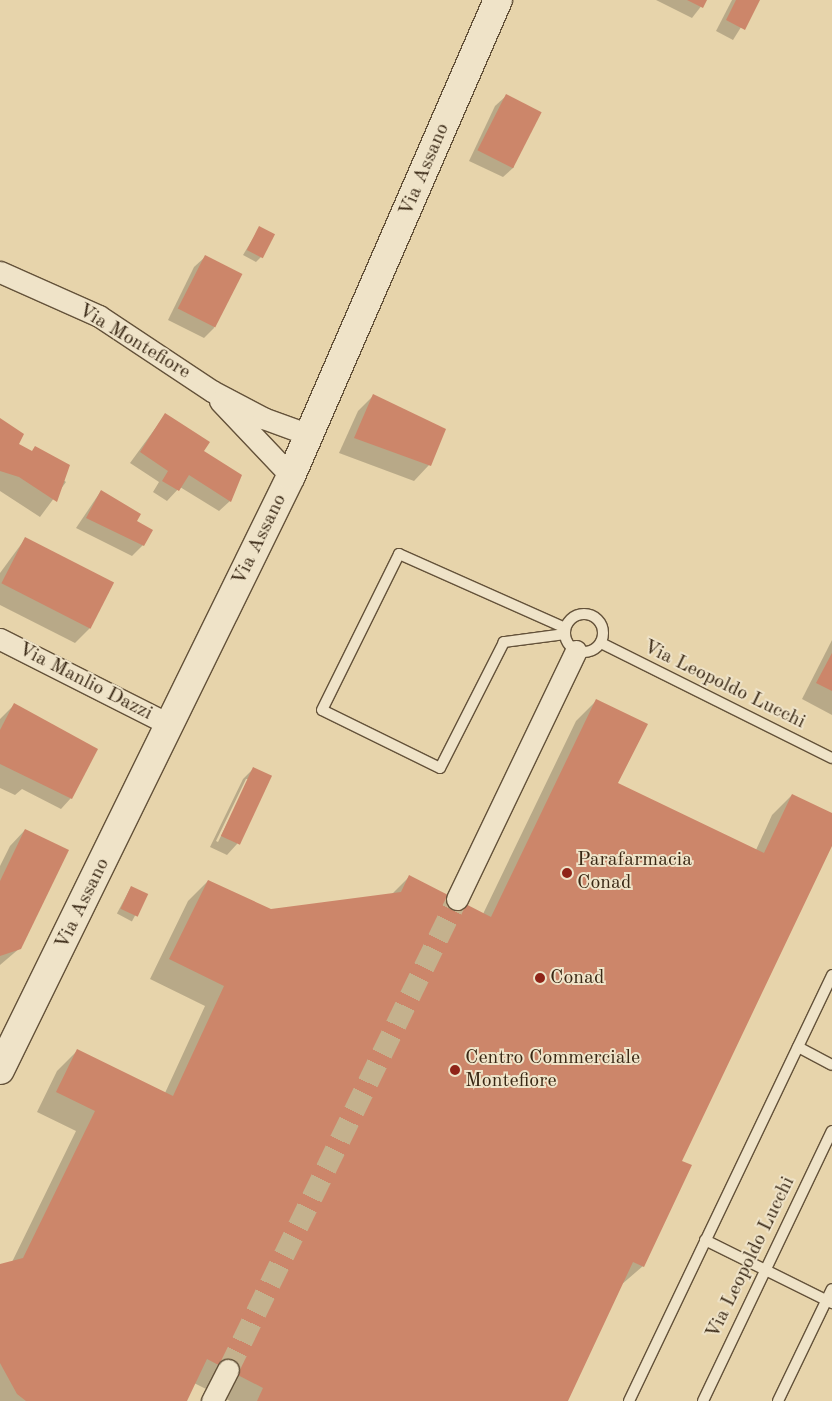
<!DOCTYPE html>
<html>
<head>
<meta charset="utf-8">
<style>
  body { margin:0 }
  #map { position:relative; width:832px; height:1401px; overflow:hidden; background:#e7d4ab; font-family:"Old Standard TT",serif }
  div>[style] { position:absolute }
  .shadow>* { inset:0; background:#0003; transform-origin:0 0 }
  .building>* { inset:0; background:#cc866a; transform-origin:0 0 }
  .street-tunnel>* { height:21px; margin-top:-10.5px; transform-origin:0; background:repeating-linear-gradient(90deg,#c4b18d 0 21px,transparent 0 32px) }
  .roads { filter:drop-shadow(1px 0 #64523a) drop-shadow(-1px 0 #64523a) drop-shadow(0 1px #64523a) drop-shadow(0 -1px #64523a) }
  .lane>* { height:10px; margin:-5px; padding:0 5px; transform-origin:5px; border-radius:5px; background:#efe3c8 }
  .lane>.ring { margin:-5px; padding:0; box-sizing:content-box; background:none; border:10px solid #efe3c8; border-radius:50% }
  .street>* { height:21px; margin:-10.5px; padding:0 10.5px; transform-origin:10.5px; border-radius:10.5px; background:#efe3c8 }
  .secondary>* { height:28px; margin:-14px; padding:0 14px; transform-origin:14px; border-radius:14px; background:#efe3c8 }
  .dots>* { width:14px; height:14px; translate:-50% -50%; box-sizing:border-box; border:2px solid #efe3c8; border-radius:50% }
  span { translate:-50% -50%; white-space:nowrap; text-align:center; line-height:1.15; -webkit-text-stroke:4px #efe3c8; paint-order:stroke }
  .street-label { font-size:20px; color:#382714 }
  .poi-label { font-size:20px; color:#382714 }
  .left { translate:0 -50%; text-align:left }
</style>
</head>
<body>
<div id="map">
  <div class="shadow">
    <i style="clip-path:polygon(656px 0,706px 0,692px 18px)"></i>
    <i style="clip-path:polygon(732px 0,758px 0,733px 40px,716px 31px)"></i>
    <i style="clip-path:polygon(506px 96px,514px 167px,503px 177px,469px 161px,495px 106px)"></i>
    <i style="clip-path:polygon(260px 227px,261px 257px,256px 262px,243px 255px)"></i>
    <i style="clip-path:polygon(205px 257px,214px 328px,204px 338px,168px 320px,194px 267px)"></i>
    <i style="clip-path:polygon(374px 395px,429px 465px,414px 481px,339px 453px,358px 411px)"></i>
    <i style="clip-path:polygon(165px 415px,202px 452px,230px 501px,219px 511px,180px 487px,167px 501px,153px 492px,159px 482px,130px 463px)"></i>
    <i style="clip-path:polygon(0 420px,17px 444px,66px 482px,40px 517px,0 491px)"></i>
    <i style="clip-path:polygon(101px 491px,135px 522px,143px 545px,132px 556px,76px 528px)"></i>
    <i style="clip-path:polygon(25px 539px,91px 627px,75px 643px,0 605px,0 573px)"></i>
    <i style="clip-path:polygon(832px 640px,832px 715px,802px 699px)"></i>
    <i style="clip-path:polygon(596px 701px,616px 783px,756px 850px,772px 815px,792px 795px,832px 814px,832px 843px,681px 1161px,643px 1266px,621px 1285px,565px 1401px,230px 1401px,194px 1383px,185px 1401px,0 1401px,0 1266px,12px 1262px,76px 1131px,37px 1112px,57px 1071px,77px 1051px,165px 1093px,205px 1006px,150px 979px,188px 901px,208px 881px,270px 911px,392px 894px,409px 877px,483px 914px,576px 721px)"></i>
    <i style="clip-path:polygon(14px 705px,71px 798px,61px 809px,22px 789px,15px 795px,0 788px,0 719px)"></i>
    <i style="clip-path:polygon(evenodd,253px 769px,237px 844px,227px 855px,210px 847px,243px 779px,253px 769px,246px 779px,249px 779px,218px 842px,216px 841px,246px 779px)"></i>
    <i style="clip-path:polygon(25px 830px,20px 948px,0 965px,0 866px,10px 846px)"></i>
    <i style="left:131px;top:887px;width:17px;height:30px;rotate:28deg"></i>
  </div>
  <div class="building">
    <i style="clip-path:polygon(687px 0,707px 0,703px 8px)"></i>
    <i style="clip-path:polygon(736px 0,760px 0,745px 30px,726px 20px)"></i>
    <i style="left:506px;top:94px;width:40px;height:63px;rotate:27deg"></i>
    <i style="left:259px;top:226px;width:18px;height:27px;rotate:27deg"></i>
    <i style="left:205px;top:255px;width:42px;height:60px;rotate:27deg"></i>
    <i style="clip-path:polygon(373px 394px,446px 429px,431px 466px,354px 438px)"></i>
    <i style="clip-path:polygon(165px 413px,210px 442px,204px 451px,242px 475px,231px 502px,189px 475px,179px 491px,162px 481px,168px 471px,140px 452px)"></i>
    <i style="clip-path:polygon(0 418px,24px 434px,19px 444px,32px 451px,35px 446px,70px 465px,57px 502px,19px 477px,0 471px)"></i>
    <i style="clip-path:polygon(101px 490px,141px 514px,137px 521px,153px 530px,144px 546px,86px 518px)"></i>
    <i style="left:25px;top:537px;width:100px;height:52px;rotate:27deg"></i>
    <i style="clip-path:polygon(832px 653px,832px 691px,816px 683px)"></i>
    <i style="clip-path:polygon(596px 699px,648px 724px,618px 783px,764px 853px,792px 794px,832px 813px,832px 846px,682px 1161px,692px 1165px,644px 1267px,633px 1262px,568px 1401px,257px 1401px,263px 1388px,207px 1359px,187px 1401px,26px 1401px,17px 1394px,0 1363px,0 1264px,23px 1258px,95px 1111px,56px 1092px,77px 1049px,173px 1096px,224px 986px,169px 959px,208px 880px,271px 909px,401px 892px,409px 875px,491px 917px)"></i>
    <i style="clip-path:polygon(14px 703px,98px 749px,72px 799px,0 764px,0 730px)"></i>
    <i style="left:253px;top:767px;width:21px;height:76px;rotate:25deg"></i>
    <i style="clip-path:polygon(25px 829px,69px 850px,21px 949px,0 956px,0 881px)"></i>
    <i style="left:131px;top:886px;width:19px;height:25px;rotate:25deg"></i>
  </div>
  <div class="street-tunnel">
    <i style="left:228px;top:1370px;width:524px;rotate:-64.07deg"></i>
  </div>
  <div class="roads">
    <div class="lane">
      <i class="ring" style="left:565px;top:614px;width:28px;height:28px"></i>
      <i style="left:565px;top:634px;width:62px;rotate:172.5deg"></i>
      <i style="left:504px;top:642px;width:141px;rotate:116.9deg"></i>
      <i style="left:440px;top:768px;width:131px;rotate:-153.8deg"></i>
      <i style="left:322px;top:710px;width:174px;rotate:-63.7deg"></i>
      <i style="left:399px;top:554px;width:182px;rotate:24deg"></i>
      <i style="left:601px;top:643px;width:258px;rotate:26.5deg"></i>
      <i style="left:798px;top:1047px;width:38px;rotate:28deg"></i>
      <i style="left:705px;top:1240px;width:142px;rotate:26.4deg"></i>
      <i style="left:629px;top:1401px;width:472px;rotate:-64.5deg"></i>
      <i style="left:703px;top:1401px;width:299px;rotate:-64.5deg"></i>
      <i style="left:778px;top:1401px;width:124px;rotate:-64.3deg"></i>
    </div>
    <div class="street">
      <i style="left:0;top:272px;width:108px;rotate:24deg"></i>
      <i style="left:99px;top:316px;width:136px;rotate:33.6deg"></i>
      <i style="left:212px;top:391px;width:58px;rotate:27.9deg"></i>
      <i style="left:263px;top:418px;width:50px;rotate:19.9deg"></i>
      <i style="left:220px;top:401px;width:103px;rotate:46.6deg"></i>
      <i style="left:0;top:639px;width:191px;rotate:26.8deg"></i>
      <i style="left:457px;top:899px;width:275px;rotate:-64.4deg"></i>
      <i style="left:212px;top:1401px;width:35px;rotate:-63deg"></i>
    </div>
    <div class="secondary">
      <i style="left:0;top:1070px;width:661px;rotate:-63.9deg"></i>
      <i style="left:291px;top:476px;width:519px;rotate:-66.5deg"></i>
    </div>
  </div>
  <div class="dots">
    <i style="left:567px;top:873px;background:#8f2418"></i>
    <i style="left:540px;top:978px;background:#8f2418"></i>
    <i style="left:455px;top:1070px;background:#8f2418"></i>
  </div>
  <div class="street-label">
    <span style="left:425px;top:170px;rotate:-67deg">Via Assano</span>
    <span style="left:134px;top:342px;rotate:31deg">Via Montefiore</span>
    <span style="left:260px;top:540px;rotate:-64deg">Via Assano</span>
    <span style="left:85px;top:682px;rotate:27deg">Via Manlio Dazzi</span>
    <span style="left:724px;top:685px;rotate:26deg">Via Leopoldo Lucchi</span>
    <span style="left:83px;top:904px;rotate:-64deg">Via Assano</span>
    <span style="left:751px;top:1258px;rotate:-64deg">Via Leopoldo Lucchi</span>
  </div>
  <div class="poi-label">
    <span class="left" style="left:577px;top:872px">Parafarmacia<br>Conad</span>
    <span class="left" style="left:550px;top:978px">Conad</span>
    <span class="left" style="left:465px;top:1070px">Centro Commerciale<br>Montefiore</span>
  </div>
</div>
</body>
</html>
